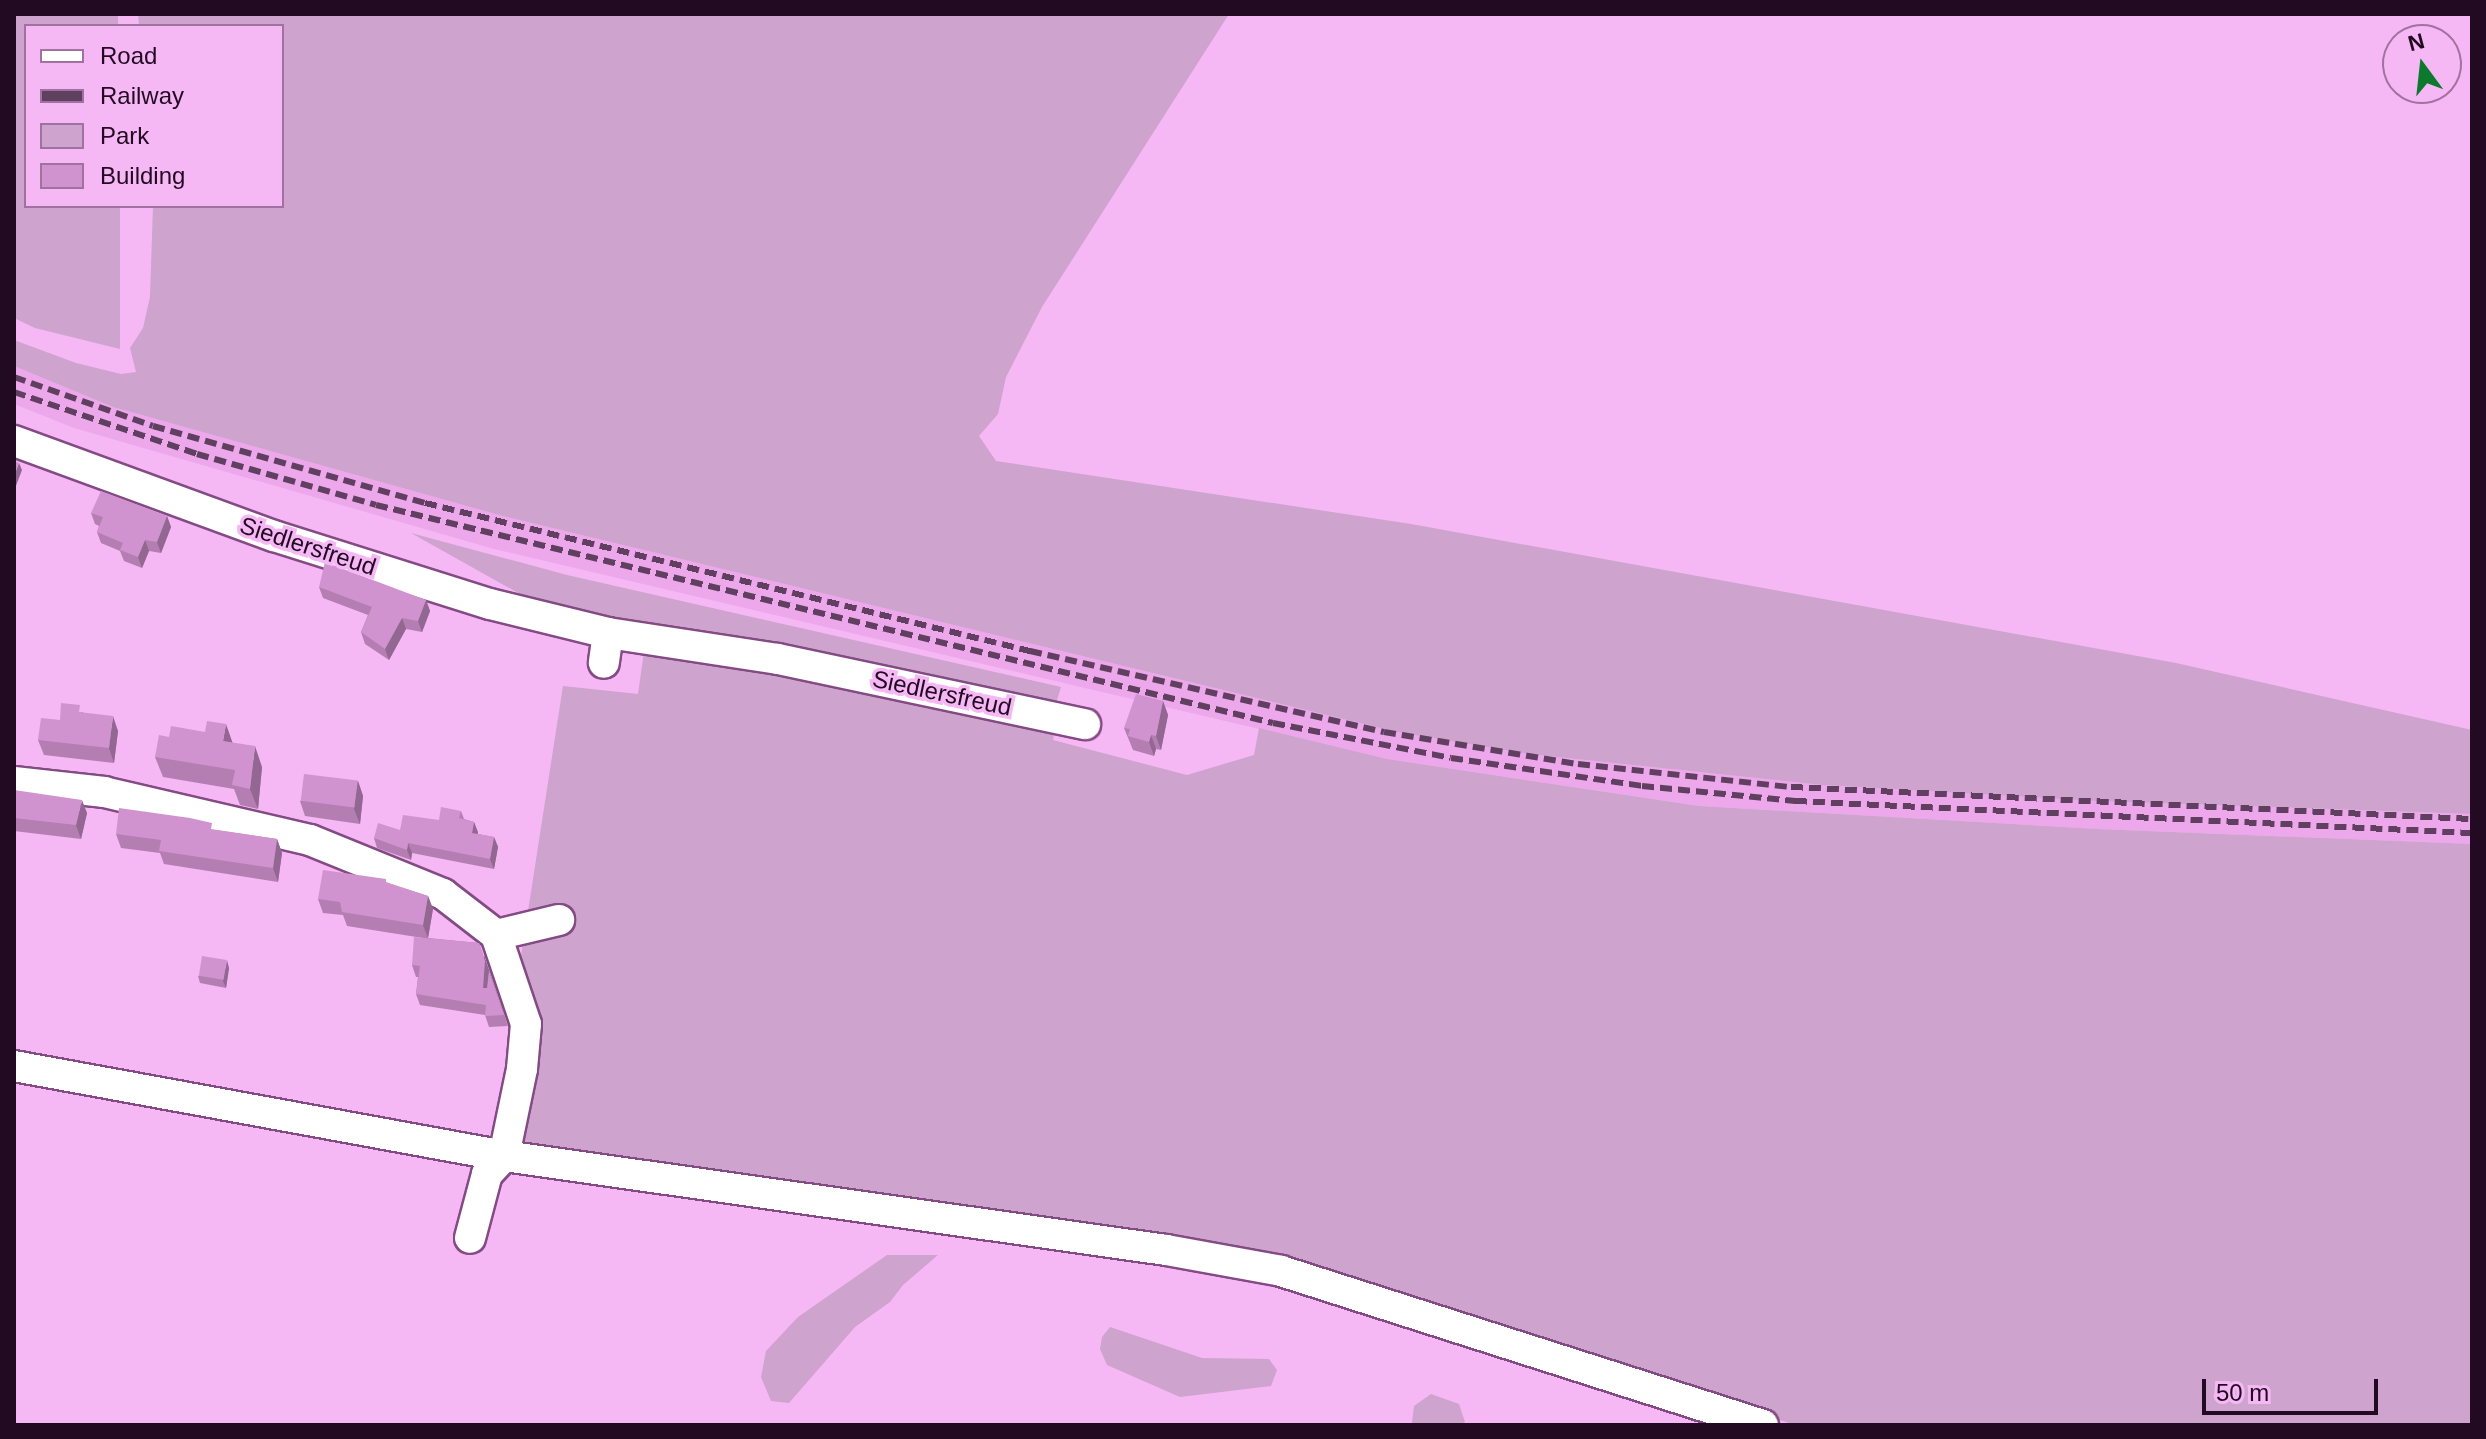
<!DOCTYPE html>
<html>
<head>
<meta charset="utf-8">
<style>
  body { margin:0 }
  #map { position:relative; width:2486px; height:1439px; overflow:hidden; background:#f6b7f5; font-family:Arial,sans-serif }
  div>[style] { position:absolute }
  .built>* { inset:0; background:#eda8ec }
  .green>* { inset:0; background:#cea3cd }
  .roads { filter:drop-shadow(2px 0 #834b83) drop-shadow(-2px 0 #834b83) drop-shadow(0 2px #834b83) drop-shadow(0 -2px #834b83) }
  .minor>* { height:30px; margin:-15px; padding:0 15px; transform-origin:15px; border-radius:15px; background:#fff }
  .rail>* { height:6px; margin-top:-3px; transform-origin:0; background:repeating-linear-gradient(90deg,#613f61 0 12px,transparent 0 18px) }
  .wall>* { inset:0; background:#b47eb2 }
  .shaded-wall>* { inset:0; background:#926791 }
  .building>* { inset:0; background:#d193cf; transform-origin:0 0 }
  span { translate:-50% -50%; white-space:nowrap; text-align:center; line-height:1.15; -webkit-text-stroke:7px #f6b7f5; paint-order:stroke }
  .street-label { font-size:24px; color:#220b22 }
  .frame { position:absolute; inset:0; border:16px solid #220b22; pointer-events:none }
  .legend { position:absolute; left:24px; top:24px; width:260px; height:184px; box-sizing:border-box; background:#f6b7f5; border:2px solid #a172a1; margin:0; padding:10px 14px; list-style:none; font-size:24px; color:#220b22 }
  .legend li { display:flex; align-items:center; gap:16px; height:40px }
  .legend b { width:40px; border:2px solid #a172a1 }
  .north { position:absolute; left:2382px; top:24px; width:80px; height:80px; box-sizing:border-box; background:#f6b7f5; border:2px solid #a172a1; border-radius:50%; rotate:345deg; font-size:22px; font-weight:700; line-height:32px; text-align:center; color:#220b22 }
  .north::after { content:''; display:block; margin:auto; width:28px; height:36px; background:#0d792e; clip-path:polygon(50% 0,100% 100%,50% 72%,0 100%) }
  .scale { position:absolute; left:2202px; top:1379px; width:176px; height:36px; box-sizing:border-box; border:4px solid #220b22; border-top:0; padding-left:10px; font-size:24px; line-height:28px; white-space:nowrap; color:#220b22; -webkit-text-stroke:6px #f6b7f5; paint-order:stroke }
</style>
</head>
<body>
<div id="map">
  <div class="built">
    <i style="clip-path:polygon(14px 366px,113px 407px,499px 515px,1397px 732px,1529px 754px,1822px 785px,2097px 801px,2472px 814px,2472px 844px,2097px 829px,1699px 806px,1387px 759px,494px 549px,74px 428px,14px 404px)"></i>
  </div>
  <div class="green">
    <i style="clip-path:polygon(14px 14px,118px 14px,118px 26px,26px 26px,26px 206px,120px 206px,120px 349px,35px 328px,14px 318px)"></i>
    <i style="clip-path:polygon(138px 14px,1229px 14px,1042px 307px,1006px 377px,998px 414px,979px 436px,996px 461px,1411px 524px,2176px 663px,2472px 730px,2472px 814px,2097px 801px,1822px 785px,1529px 754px,1397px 732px,499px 515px,113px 407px,14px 366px,14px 340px,76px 363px,121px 374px,136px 372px,130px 348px,143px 328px,150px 297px,153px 206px,282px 206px,282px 26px,139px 26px)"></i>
    <i style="clip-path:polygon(411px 533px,567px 575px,1061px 687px,1053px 713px,702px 658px,1056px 725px,1053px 740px,1187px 775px,1254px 755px,1259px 728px,1387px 759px,1699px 806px,2097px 829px,2472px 844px,2472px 1425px,1795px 1425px,1411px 1297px,520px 1143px,519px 969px,563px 686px,638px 694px,646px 638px,561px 617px)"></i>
    <i style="clip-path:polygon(887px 1255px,938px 1255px,903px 1285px,890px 1302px,855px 1327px,789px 1403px,771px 1401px,761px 1377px,766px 1351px,798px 1317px)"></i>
    <i style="clip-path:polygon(1110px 1327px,1202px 1358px,1269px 1359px,1277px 1370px,1271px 1386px,1180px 1397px,1107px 1365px,1100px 1349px,1102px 1337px)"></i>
    <i style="clip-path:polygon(1431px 1394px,1459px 1404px,1465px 1422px,1460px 1425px,1412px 1423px,1414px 1406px)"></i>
  </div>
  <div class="roads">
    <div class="minor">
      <i style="left:14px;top:441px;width:277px;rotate:20.1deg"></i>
      <i style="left:274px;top:536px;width:226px;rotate:17.5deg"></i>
      <i style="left:490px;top:604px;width:122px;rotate:13.8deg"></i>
      <i style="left:608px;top:633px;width:30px;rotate:98deg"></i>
      <i style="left:608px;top:633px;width:172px;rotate:8.7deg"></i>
      <i style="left:778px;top:659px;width:314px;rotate:12deg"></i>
      <i style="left:14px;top:782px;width:91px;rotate:6.3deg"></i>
      <i style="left:104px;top:792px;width:212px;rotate:13.1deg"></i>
      <i style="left:310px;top:840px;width:144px;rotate:22.1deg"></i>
      <i style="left:443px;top:894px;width:67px;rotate:37.7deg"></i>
      <i style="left:496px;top:935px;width:94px;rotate:71.4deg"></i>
      <i style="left:526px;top:1024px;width:45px;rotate:95.1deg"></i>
      <i style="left:522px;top:1069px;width:89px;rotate:101.7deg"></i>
      <i style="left:504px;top:1156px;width:25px;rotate:133deg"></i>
      <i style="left:487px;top:1174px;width:66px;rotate:104.9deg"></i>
      <i style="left:496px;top:935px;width:65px;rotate:-13.4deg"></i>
      <i style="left:14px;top:1066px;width:498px;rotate:10.4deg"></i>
      <i style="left:504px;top:1156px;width:669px;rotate:8.08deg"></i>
      <i style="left:1166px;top:1250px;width:117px;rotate:10.3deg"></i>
      <i style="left:1281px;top:1271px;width:506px;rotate:17.72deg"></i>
    </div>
  </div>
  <div class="rail">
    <i style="left:14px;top:377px;width:147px;rotate:19.4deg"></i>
    <i style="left:153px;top:426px;width:283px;rotate:15.8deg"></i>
    <i style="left:425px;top:503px;width:623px;rotate:13.75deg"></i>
    <i style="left:1030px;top:651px;width:363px;rotate:12.9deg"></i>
    <i style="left:1384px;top:732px;width:197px;rotate:9.4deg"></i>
    <i style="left:1578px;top:764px;width:214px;rotate:6.2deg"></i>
    <i style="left:1791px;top:787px;width:682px;rotate:2.69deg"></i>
    <i style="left:14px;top:392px;width:193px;rotate:18.7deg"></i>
    <i style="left:197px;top:454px;width:186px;rotate:15.9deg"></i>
    <i style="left:376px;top:505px;width:923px;rotate:13.66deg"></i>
    <i style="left:1273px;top:723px;width:181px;rotate:11.1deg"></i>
    <i style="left:1451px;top:758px;width:193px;rotate:8.3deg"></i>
    <i style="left:1642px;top:786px;width:154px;rotate:5.6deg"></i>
    <i style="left:1795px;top:801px;width:678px;rotate:2.71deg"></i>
  </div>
  <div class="wall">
    <i style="clip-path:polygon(91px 513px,167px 516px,171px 527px,161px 553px,149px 551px,142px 568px,124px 561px,120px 551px,101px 543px,97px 532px,99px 526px,95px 524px)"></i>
    <i style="clip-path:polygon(319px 587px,426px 600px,430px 611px,422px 632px,406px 629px,389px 660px,365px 644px,361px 632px,368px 615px,323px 598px)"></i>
    <i style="clip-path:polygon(1163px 701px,1168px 715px,1161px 750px,1156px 749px,1154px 756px,1133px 750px,1124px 728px)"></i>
    <i style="clip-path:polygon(82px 712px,118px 731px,114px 763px,44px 755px,38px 740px,60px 720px)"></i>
    <i style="clip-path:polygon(169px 737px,232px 743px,262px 767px,258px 809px,240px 805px,234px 789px,163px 777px,155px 757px)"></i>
    <i style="clip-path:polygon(358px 781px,363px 796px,360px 824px,305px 816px,300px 801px)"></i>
    <i style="clip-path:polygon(14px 790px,87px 813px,81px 839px,14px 831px)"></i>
    <i style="clip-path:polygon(461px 811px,464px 819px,474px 822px,478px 834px,494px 837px,498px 847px,494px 869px,412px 853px,411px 860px,377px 848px,374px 838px,439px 820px)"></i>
    <i style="clip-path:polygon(215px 830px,277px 839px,282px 853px,278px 882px,164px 864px,160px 853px,121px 848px,116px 834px)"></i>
    <i style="clip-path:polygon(387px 883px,428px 896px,433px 909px,428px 938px,479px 943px,508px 1026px,489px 1027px,485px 1015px,420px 1005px,416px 994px,418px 977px,416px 977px,412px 965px,423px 938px,347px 926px,343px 915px,323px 913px,318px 899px)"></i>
    <i style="clip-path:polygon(229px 968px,226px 988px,200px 983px,198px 976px)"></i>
  </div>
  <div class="shaded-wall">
    <i style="clip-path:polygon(19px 463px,22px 470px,14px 491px,14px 476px)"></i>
    <i style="clip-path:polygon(167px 516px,171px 527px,161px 553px,157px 542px)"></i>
    <i style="clip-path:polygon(145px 540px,149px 551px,142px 568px,138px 557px)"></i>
    <i style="clip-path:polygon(426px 600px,430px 611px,422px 632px,418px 621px)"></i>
    <i style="clip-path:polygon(402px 618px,406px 629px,389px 660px,385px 649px)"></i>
    <i style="clip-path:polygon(1163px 701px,1168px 715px,1161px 750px,1156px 736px)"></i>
    <i style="clip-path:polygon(113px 716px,118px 731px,114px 763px,109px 748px)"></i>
    <i style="clip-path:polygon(226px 724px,233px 744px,223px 741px)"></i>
    <i style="clip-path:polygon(1151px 735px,1156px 749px,1154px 756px,1149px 742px)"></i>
    <i style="clip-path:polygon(255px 746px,262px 767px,258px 809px,250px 789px)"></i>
    <i style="clip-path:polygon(358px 781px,363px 796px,360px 824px,354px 809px)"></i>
    <i style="clip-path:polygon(82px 800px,87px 813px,81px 839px,76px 825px)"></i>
    <i style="clip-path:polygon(474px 822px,478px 832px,476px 843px,472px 833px)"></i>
    <i style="clip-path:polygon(494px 837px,498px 847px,494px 869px,490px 859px)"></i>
    <i style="clip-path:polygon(277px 839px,282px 853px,278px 882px,273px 868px)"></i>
    <i style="clip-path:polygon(408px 843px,412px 853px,411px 860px,407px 850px)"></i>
    <i style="clip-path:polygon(428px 896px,433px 909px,428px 938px,423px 925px)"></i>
    <i style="clip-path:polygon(484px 955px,508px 1026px,489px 973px,487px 999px,483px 988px)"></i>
    <i style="clip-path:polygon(227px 960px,229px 968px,226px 988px,223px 981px)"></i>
  </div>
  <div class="building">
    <i style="clip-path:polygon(14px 461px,19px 463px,14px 476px)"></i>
    <i style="clip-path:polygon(101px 491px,167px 516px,157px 542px,145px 540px,138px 557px,120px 550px,123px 543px,97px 532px,103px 517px,91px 513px)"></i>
    <i style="clip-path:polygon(325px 562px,426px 600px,418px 621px,402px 618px,385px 649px,361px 632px,372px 607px,319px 587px)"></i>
    <i style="clip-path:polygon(1136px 694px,1163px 701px,1156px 736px,1151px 735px,1149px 742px,1128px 736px,1130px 729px,1124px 728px)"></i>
    <i style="clip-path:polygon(61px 703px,80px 705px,79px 712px,113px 716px,109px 748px,38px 740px,41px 718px,60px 720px)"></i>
    <i style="clip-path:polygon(207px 721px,226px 724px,223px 741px,255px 746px,250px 789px,232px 785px,235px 770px,155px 757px,159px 735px,169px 737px,171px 726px,205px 732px)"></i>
    <i style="left:304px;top:774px;width:54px;height:27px;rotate:7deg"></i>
    <i style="clip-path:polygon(14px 790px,82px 800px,76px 825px,14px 818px)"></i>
    <i style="clip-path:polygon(441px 807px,461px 811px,459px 818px,474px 822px,472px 833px,494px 837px,490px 859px,408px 843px,407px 850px,374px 838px,378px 823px,400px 830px,403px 815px,439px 820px)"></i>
    <i style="clip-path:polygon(119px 808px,190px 818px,212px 823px,211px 829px,277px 839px,273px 868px,159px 851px,161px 840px,116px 834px)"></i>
    <i style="clip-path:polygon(323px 870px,386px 879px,386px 882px,428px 896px,423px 925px,342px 912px,340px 902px,318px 899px)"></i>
    <i style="clip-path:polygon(414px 937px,479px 943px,485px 961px,483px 988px,487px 988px,489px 971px,504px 1015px,485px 1016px,486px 1005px,416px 994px,420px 966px,412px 965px)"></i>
    <i style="left:202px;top:956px;width:25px;height:20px;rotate:9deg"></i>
  </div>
  <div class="street-label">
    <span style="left:308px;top:546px;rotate:18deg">Siedlersfreud</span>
    <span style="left:942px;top:693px;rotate:12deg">Siedlersfreud</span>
  </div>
  <div class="frame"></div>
  <ul class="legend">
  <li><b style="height:10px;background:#fff"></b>Road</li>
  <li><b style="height:10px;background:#613f61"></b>Railway</li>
  <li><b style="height:22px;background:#cea3cd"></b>Park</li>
  <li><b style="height:22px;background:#d193cf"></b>Building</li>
  </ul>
  <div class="north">N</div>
  <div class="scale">50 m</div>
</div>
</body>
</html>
